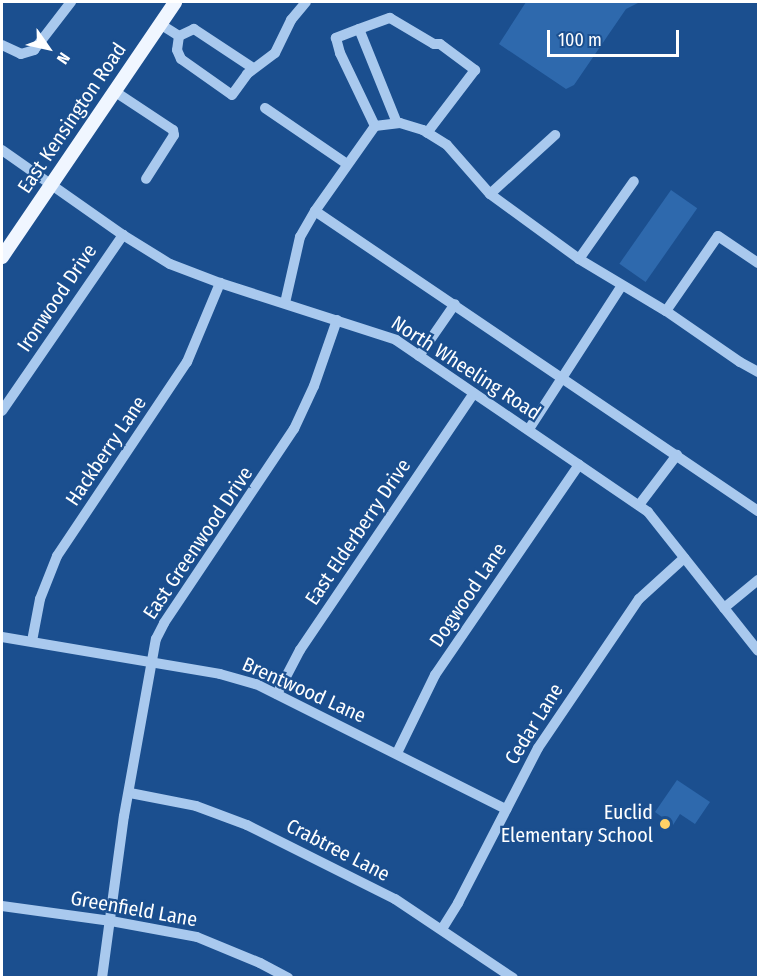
<!DOCTYPE html>
<html>
<head>
<meta charset="utf-8">
<style>
  body { margin:0 }
  #map { position:relative; width:760px; height:979px; overflow:hidden; background:#1b4f8f; font-family:"Fira Sans Condensed",sans-serif }
  div>[style] { position:absolute }
  .green>* { inset:0; background:#2e69ad; transform-origin:0 0 }
  .minor>* { height:10px; margin:-5px; padding:0 5px; transform-origin:5px; border-radius:5px; background:#a9c9ee }
  .major>* { height:14px; margin:-7px; padding:0 7px; transform-origin:7px; border-radius:7px; background:#f0f6ff }
  .dots>* { width:16px; height:16px; translate:-50% -50%; box-sizing:border-box; border:3px solid #1b4f8f; border-radius:50% }
  span { translate:-50% -50%; white-space:nowrap; text-align:center; line-height:1.15; -webkit-text-stroke:4.5px #1b4f8f; paint-order:stroke }
  .street-label { font-size:20px; color:#fff }
  .poi-label { font-size:20px; color:#fff }
  .right { translate:-100% -50%; text-align:right }
  .frame { position:absolute; inset:0; border:3px solid #fff; pointer-events:none }
  .north { position:absolute; left:18px; top:18px; width:60px; height:60px; -webkit-text-stroke:4px #1b4f8f; paint-order:stroke; rotate:124deg; font-size:16px; font-weight:700; line-height:24px; text-align:center; color:#fff }
  .north::after { content:''; display:block; margin:auto; width:21px; height:27px; background:#fff; clip-path:polygon(50% 0,100% 100%,50% 72%,0 100%) }
  .scale { position:absolute; left:547px; top:30px; width:132px; height:27px; box-sizing:border-box; border:3px solid #fff; border-top:0; padding-left:8px; font-size:18px; line-height:21px; white-space:nowrap; color:#fff; -webkit-text-stroke:4px #1b4f8f; paint-order:stroke }
</style>
</head>
<body>
<div id="map">
  <div class="green">
    <i style="clip-path:polygon(526px 2px,640px 2px,626px 9px,574px 85px,566px 89px,499px 44px)"></i>
    <i style="left:671px;top:190px;width:32px;height:90px;rotate:35deg"></i>
    <i style="clip-path:polygon(677px 780px,710px 802px,695px 824px,680px 814px,673px 825px,655px 812px)"></i>
  </div>
  <div class="minor">
    <i style="left:160px;top:24px;width:22px;rotate:32deg"></i>
    <i style="left:359px;top:29px;width:25px;rotate:159deg"></i>
    <i style="left:336px;top:38px;width:16px;rotate:75deg"></i>
    <i style="left:340px;top:53px;width:81px;rotate:64.4deg"></i>
    <i style="left:2px;top:45px;width:21px;rotate:25deg"></i>
    <i style="left:21px;top:54px;width:14px;rotate:-17deg"></i>
    <i style="left:34px;top:50px;width:61px;rotate:-52.4deg"></i>
    <i style="left:253px;top:68px;width:71px;rotate:-146.5deg"></i>
    <i style="left:194px;top:29px;width:17px;rotate:155deg"></i>
    <i style="left:179px;top:36px;width:14px;rotate:98deg"></i>
    <i style="left:177px;top:50px;width:10px;rotate:66deg"></i>
    <i style="left:181px;top:59px;width:62px;rotate:35.2deg"></i>
    <i style="left:232px;top:95px;width:26px;rotate:-54deg"></i>
    <i style="left:247px;top:74px;width:35px;rotate:-37deg"></i>
    <i style="left:275px;top:53px;width:37px;rotate:-64deg"></i>
    <i style="left:291px;top:20px;width:23px;rotate:-50deg"></i>
    <i style="left:114px;top:91px;width:71px;rotate:33.5deg"></i>
    <i style="left:173px;top:130px;width:5px;rotate:79deg"></i>
    <i style="left:174px;top:135px;width:52px;rotate:122.5deg"></i>
    <i style="left:265px;top:108px;width:99px;rotate:34.3deg"></i>
    <i style="left:397px;top:123px;width:101px;rotate:-112deg"></i>
    <i style="left:359px;top:29px;width:33px;rotate:-20deg"></i>
    <i style="left:390px;top:18px;width:51px;rotate:30.6deg"></i>
    <i style="left:434px;top:44px;width:6px"></i>
    <i style="left:440px;top:44px;width:44px;rotate:36.6deg"></i>
    <i style="left:475px;top:70px;width:79px;rotate:127.3deg"></i>
    <i style="left:2px;top:150px;width:148px;rotate:35.1deg"></i>
    <i style="left:123px;top:235px;width:55px;rotate:31.7deg"></i>
    <i style="left:170px;top:264px;width:53px;rotate:20.8deg"></i>
    <i style="left:220px;top:283px;width:185px;rotate:17.9deg"></i>
    <i style="left:396px;top:340px;width:305px;rotate:34.3deg"></i>
    <i style="left:648px;top:512px;width:177px;rotate:51.6deg"></i>
    <i style="left:490px;top:194px;width:88px;rotate:-42.2deg"></i>
    <i style="left:315px;top:211px;width:535px;rotate:34.11deg"></i>
    <i style="left:579px;top:259px;width:95px;rotate:-54.8deg"></i>
    <i style="left:285px;top:303px;width:68px;rotate:-77.2deg"></i>
    <i style="left:300px;top:237px;width:30px;rotate:-60deg"></i>
    <i style="left:315px;top:211px;width:104px;rotate:-54.8deg"></i>
    <i style="left:375px;top:126px;width:25px;rotate:-7deg"></i>
    <i style="left:400px;top:123px;width:24px;rotate:17deg"></i>
    <i style="left:423px;top:130px;width:28px;rotate:32deg"></i>
    <i style="left:447px;top:145px;width:65px;rotate:48.7deg"></i>
    <i style="left:490px;top:194px;width:110px;rotate:36.1deg"></i>
    <i style="left:579px;top:259px;width:101px;rotate:30.9deg"></i>
    <i style="left:666px;top:311px;width:90px;rotate:34.6deg"></i>
    <i style="left:740px;top:362px;width:21px;rotate:29deg"></i>
    <i style="left:666px;top:311px;width:91px;rotate:-55.3deg"></i>
    <i style="left:718px;top:236px;width:48px;rotate:34deg"></i>
    <i style="left:419px;top:356px;width:63px;rotate:-55.3deg"></i>
    <i style="left:2px;top:411px;width:214px;rotate:-55.5deg"></i>
    <i style="left:529px;top:429px;width:169px;rotate:-57.1deg"></i>
    <i style="left:639px;top:505px;width:63px;rotate:-52.8deg"></i>
    <i style="left:724px;top:608px;width:44px;rotate:-39.5deg"></i>
    <i style="left:2px;top:637px;width:221px;rotate:9.6deg"></i>
    <i style="left:220px;top:674px;width:37px;rotate:16deg"></i>
    <i style="left:256px;top:684px;width:280px;rotate:26.6deg"></i>
    <i style="left:32px;top:641px;width:43px;rotate:-79.2deg"></i>
    <i style="left:40px;top:599px;width:46px;rotate:-68.4deg"></i>
    <i style="left:57px;top:556px;width:234px;rotate:-56.2deg"></i>
    <i style="left:187px;top:362px;width:86px;rotate:-67.3deg"></i>
    <i style="left:277px;top:694px;width:50px;rotate:-62.4deg"></i>
    <i style="left:300px;top:650px;width:310px;rotate:-55.9deg"></i>
    <i style="left:397px;top:753px;width:87px;rotate:-64deg"></i>
    <i style="left:435px;top:675px;width:255px;rotate:-55.6deg"></i>
    <i style="left:130px;top:793px;width:67px;rotate:11.1deg"></i>
    <i style="left:196px;top:806px;width:54px;rotate:20.4deg"></i>
    <i style="left:247px;top:825px;width:165px;rotate:26.6deg"></i>
    <i style="left:395px;top:899px;width:142px;rotate:33.8deg"></i>
    <i style="left:2px;top:906px;width:110px;rotate:7.8deg"></i>
    <i style="left:111px;top:921px;width:87px;rotate:10.5deg"></i>
    <i style="left:197px;top:937px;width:68px;rotate:22.4deg"></i>
    <i style="left:260px;top:963px;width:32px;rotate:28deg"></i>
    <i style="left:442px;top:929px;width:31px;rotate:-58deg"></i>
    <i style="left:458px;top:903px;width:174px;rotate:-62.7deg"></i>
    <i style="left:538px;top:748px;width:180px;rotate:-55.9deg"></i>
    <i style="left:639px;top:599px;width:61px;rotate:-42.3deg"></i>
    <i style="left:102px;top:978px;width:163px;rotate:-82.3deg"></i>
    <i style="left:124px;top:816px;width:180px;rotate:-79.8deg"></i>
    <i style="left:156px;top:639px;width:18px;rotate:-63deg"></i>
    <i style="left:164px;top:623px;width:234px;rotate:-56.2deg"></i>
    <i style="left:294px;top:429px;width:47px;rotate:-65.1deg"></i>
    <i style="left:314px;top:386px;width:70px;rotate:-70.8deg"></i>
  </div>
  <div class="major">
    <i style="left:2px;top:257px;width:308px;rotate:-55.8deg"></i>
  </div>
  <div class="dots">
    <i style="left:665px;top:824px;background:#ffd166"></i>
  </div>
  <div class="street-label">
    <span style="left:72px;top:118px;rotate:-56deg">East Kensington Road</span>
    <span style="left:57px;top:298px;rotate:-56deg">Ironwood Drive</span>
    <span style="left:466px;top:368px;rotate:33deg">North Wheeling Road</span>
    <span style="left:106px;top:451px;rotate:-56deg">Hackberry Lane</span>
    <span style="left:358px;top:532px;rotate:-56deg">East Elderberry Drive</span>
    <span style="left:198px;top:543px;rotate:-56deg">East Greenwood Drive</span>
    <span style="left:468px;top:595px;rotate:-56deg">Dogwood Lane</span>
    <span style="left:304px;top:690px;rotate:24deg">Brentwood Lane</span>
    <span style="left:534px;top:724px;rotate:-58deg">Cedar Lane</span>
    <span style="left:338px;top:850px;rotate:27deg">Crabtree Lane</span>
    <span style="left:134px;top:909px;rotate:10deg">Greenfield Lane</span>
  </div>
  <div class="poi-label">
    <span class="right" style="left:653px;top:824px">Euclid<br>Elementary School</span>
  </div>
  <div class="frame"></div>
  <div class="north">N</div>
  <div class="scale">100 m</div>
</div>
</body>
</html>
